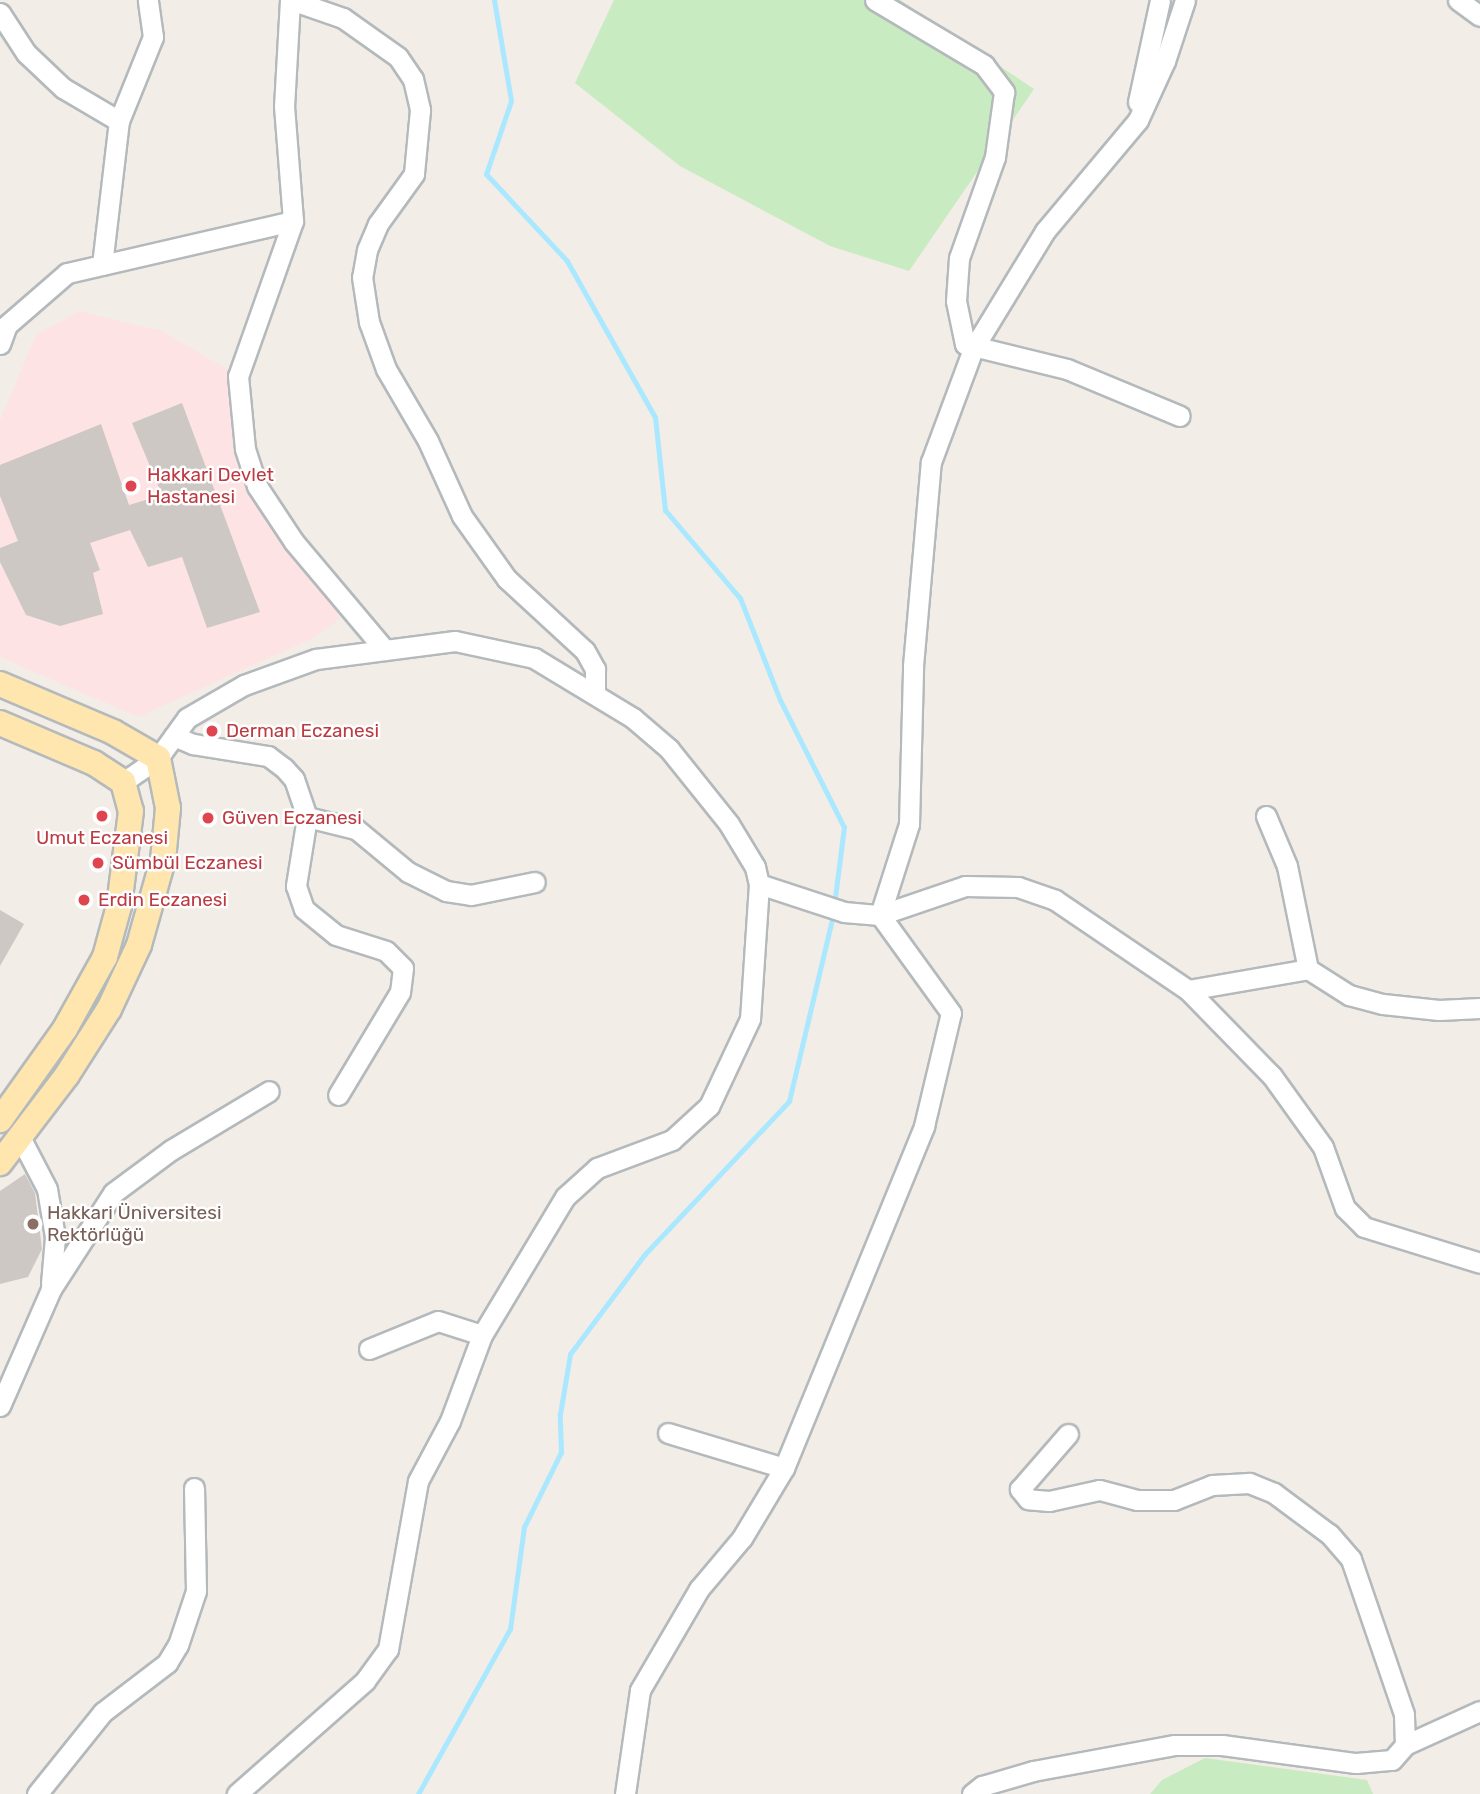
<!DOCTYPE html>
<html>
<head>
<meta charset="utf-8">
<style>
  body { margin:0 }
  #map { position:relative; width:1480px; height:1794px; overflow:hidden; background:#f2ede7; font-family:Rubik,sans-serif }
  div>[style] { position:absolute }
  .medical>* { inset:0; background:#fee3e5 }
  .green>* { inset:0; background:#c8ebc1 }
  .stream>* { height:5px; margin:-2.5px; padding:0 2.5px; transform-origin:2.5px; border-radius:2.5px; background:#a9e8ff }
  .building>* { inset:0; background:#cdc8c3 }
  .roads { filter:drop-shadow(2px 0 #b4b9bc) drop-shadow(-2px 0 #b4b9bc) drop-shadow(0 2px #b4b9bc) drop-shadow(0 -2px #b4b9bc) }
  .minor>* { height:19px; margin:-9.5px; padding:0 9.5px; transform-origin:9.5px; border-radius:9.5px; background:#fff }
  .major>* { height:24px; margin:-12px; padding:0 12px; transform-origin:12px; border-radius:12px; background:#ffe5ae }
  .dots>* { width:19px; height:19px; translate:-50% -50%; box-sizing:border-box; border:4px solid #fff; border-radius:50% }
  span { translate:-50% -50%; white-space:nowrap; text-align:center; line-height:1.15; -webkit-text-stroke:5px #fff; paint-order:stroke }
  .health-label { font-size:19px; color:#be3a42 }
  .left { translate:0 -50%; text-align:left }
  .education-label { font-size:19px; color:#785e54 }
</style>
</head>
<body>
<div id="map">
  <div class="medical">
    <i style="clip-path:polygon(79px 311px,162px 331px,230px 371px,238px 454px,288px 517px,340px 619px,313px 638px,138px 717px,0 657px,0 420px,36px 335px)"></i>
  </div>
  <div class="green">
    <i style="clip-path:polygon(614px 0,900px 0,1034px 89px,909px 271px,830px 246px,680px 166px,575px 83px)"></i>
    <i style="clip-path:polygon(1205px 1758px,1367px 1780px,1373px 1794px,1150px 1794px,1162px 1780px)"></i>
  </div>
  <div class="stream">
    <i style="left:494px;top:0;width:102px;rotate:80.4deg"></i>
    <i style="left:511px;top:101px;width:77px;rotate:108.9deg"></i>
    <i style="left:486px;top:174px;width:119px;rotate:47deg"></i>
    <i style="left:567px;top:261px;width:179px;rotate:60.6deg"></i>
    <i style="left:655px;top:417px;width:94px;rotate:83.9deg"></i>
    <i style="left:665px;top:510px;width:116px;rotate:49.6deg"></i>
    <i style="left:740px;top:598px;width:110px;rotate:68.6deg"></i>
    <i style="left:780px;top:700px;width:142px;rotate:63.3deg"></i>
    <i style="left:844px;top:827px;width:79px;rotate:97.3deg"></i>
    <i style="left:418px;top:1794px;width:189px;rotate:-60.9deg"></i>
    <i style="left:510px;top:1629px;width:103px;rotate:-82.2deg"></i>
    <i style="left:524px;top:1527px;width:84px;rotate:-63.7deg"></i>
    <i style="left:561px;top:1452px;width:38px;rotate:-92deg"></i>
    <i style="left:560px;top:1414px;width:61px;rotate:-80.5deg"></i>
    <i style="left:570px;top:1354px;width:124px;rotate:-53.2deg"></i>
    <i style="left:644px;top:1255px;width:212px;rotate:-46.7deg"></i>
    <i style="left:789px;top:1101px;width:191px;rotate:-76.7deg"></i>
  </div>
  <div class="building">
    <i style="clip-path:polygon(182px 403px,260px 612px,207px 628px,182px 557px,148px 567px,130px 530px,90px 543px,100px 570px,93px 573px,103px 614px,60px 626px,26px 615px,0 562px,0 548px,18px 541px,0 496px,0 465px,101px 424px,129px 505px,162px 495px,132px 423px)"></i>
    <i style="clip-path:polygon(0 910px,24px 924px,0 966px)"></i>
    <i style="clip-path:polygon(25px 1174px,35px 1193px,42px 1249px,28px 1277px,0 1284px,0 1191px)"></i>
  </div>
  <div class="roads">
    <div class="minor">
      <i style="left:290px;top:0;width:106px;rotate:93.2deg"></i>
      <i style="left:284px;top:106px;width:115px;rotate:85.5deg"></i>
      <i style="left:293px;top:221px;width:164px;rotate:109.5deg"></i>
      <i style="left:238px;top:376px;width:73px;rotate:84.5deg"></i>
      <i style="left:245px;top:449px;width:39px;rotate:72deg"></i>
      <i style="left:257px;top:486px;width:67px;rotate:56.5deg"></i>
      <i style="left:294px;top:542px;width:141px;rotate:49.9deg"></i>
      <i style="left:291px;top:0;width:55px;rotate:19.1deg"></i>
      <i style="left:343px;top:18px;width:67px;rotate:35.3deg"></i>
      <i style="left:398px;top:57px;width:27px;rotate:56deg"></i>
      <i style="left:413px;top:79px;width:32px;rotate:77deg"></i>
      <i style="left:420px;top:110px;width:64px;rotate:95.4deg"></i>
      <i style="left:414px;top:174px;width:62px;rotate:125.8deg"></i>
      <i style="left:378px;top:224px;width:28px;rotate:113deg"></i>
      <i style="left:367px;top:250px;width:27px;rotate:100deg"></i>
      <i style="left:362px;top:277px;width:46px;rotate:81.2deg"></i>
      <i style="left:369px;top:322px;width:50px;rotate:70.1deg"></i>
      <i style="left:386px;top:369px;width:83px;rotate:59.7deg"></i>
      <i style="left:428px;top:441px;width:82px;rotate:65.6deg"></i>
      <i style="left:462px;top:516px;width:77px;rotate:54.5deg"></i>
      <i style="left:507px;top:579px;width:106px;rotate:42.7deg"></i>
      <i style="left:585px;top:651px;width:21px;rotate:61deg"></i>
      <i style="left:595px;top:669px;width:24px;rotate:90deg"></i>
      <i style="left:875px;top:0;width:127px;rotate:30.8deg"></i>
      <i style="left:984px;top:65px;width:34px;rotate:53deg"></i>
      <i style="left:1004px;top:92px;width:66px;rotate:97.9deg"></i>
      <i style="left:995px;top:157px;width:107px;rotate:109.6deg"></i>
      <i style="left:959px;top:258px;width:43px;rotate:94deg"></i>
      <i style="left:956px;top:301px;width:44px;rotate:78.2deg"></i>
      <i style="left:965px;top:344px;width:105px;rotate:13.8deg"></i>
      <i style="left:1067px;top:369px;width:122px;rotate:22.6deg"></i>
      <i style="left:1458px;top:0;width:27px;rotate:36deg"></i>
      <i style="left:0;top:13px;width:48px;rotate:57deg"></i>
      <i style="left:26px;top:53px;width:51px;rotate:43.4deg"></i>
      <i style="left:63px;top:88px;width:65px;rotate:30.5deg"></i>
      <i style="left:1138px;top:102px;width:104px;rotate:-77.8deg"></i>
      <i style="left:102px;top:265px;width:145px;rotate:-83.3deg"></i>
      <i style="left:119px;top:121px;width:91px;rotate:-68deg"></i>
      <i style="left:153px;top:37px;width:37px;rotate:-98deg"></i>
      <i style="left:0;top:344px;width:20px;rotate:-70deg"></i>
      <i style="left:7px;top:325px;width:79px;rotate:-40.9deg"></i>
      <i style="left:67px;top:273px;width:232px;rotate:-13deg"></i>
      <i style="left:174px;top:736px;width:21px;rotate:23deg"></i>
      <i style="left:193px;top:744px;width:76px;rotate:9.1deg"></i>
      <i style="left:268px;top:756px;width:20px;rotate:37deg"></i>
      <i style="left:284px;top:768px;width:15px;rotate:48deg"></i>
      <i style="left:294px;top:779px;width:40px;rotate:71.1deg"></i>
      <i style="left:307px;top:817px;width:70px;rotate:99.1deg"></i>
      <i style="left:296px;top:886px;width:24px;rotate:71deg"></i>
      <i style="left:304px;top:909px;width:41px;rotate:39.1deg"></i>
      <i style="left:336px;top:935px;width:52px;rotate:17.7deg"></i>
      <i style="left:386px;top:951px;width:24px;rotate:45deg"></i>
      <i style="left:403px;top:968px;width:24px;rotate:97deg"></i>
      <i style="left:400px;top:992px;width:120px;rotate:121deg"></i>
      <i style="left:123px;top:782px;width:42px;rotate:-34.4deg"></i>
      <i style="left:158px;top:758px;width:49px;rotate:-54.1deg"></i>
      <i style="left:187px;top:718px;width:66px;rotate:-30.1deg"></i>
      <i style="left:244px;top:685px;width:77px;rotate:-19.9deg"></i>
      <i style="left:316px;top:659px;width:140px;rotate:-7.4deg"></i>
      <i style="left:455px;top:641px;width:81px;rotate:12.1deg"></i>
      <i style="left:534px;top:658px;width:116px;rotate:31.2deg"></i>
      <i style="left:633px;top:718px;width:48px;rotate:40.7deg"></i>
      <i style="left:669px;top:749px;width:96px;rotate:51.3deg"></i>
      <i style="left:729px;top:824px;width:50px;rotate:58.8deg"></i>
      <i style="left:755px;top:867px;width:17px;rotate:77deg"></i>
      <i style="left:759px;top:884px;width:135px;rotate:93.8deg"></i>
      <i style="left:750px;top:1019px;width:96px;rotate:115.2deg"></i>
      <i style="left:709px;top:1106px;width:50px;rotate:137.4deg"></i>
      <i style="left:672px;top:1140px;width:80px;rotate:159.5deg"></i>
      <i style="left:597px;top:1168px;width:43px;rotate:137.8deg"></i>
      <i style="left:565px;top:1197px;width:161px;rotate:121deg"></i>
      <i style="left:482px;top:1335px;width:92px;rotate:110.4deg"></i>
      <i style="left:450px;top:1421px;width:68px;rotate:118.1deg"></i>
      <i style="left:418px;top:1481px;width:171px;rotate:100.1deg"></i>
      <i style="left:388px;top:1649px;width:39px;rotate:126deg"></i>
      <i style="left:365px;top:1681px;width:171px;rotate:138.6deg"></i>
      <i style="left:1266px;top:816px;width:54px;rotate:67.2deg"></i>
      <i style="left:1287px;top:866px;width:105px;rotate:78.5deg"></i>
      <i style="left:307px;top:817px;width:50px;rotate:13.8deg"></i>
      <i style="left:356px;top:829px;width:67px;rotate:39.6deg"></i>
      <i style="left:408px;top:872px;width:42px;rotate:26.6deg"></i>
      <i style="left:446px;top:891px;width:25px;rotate:9deg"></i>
      <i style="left:471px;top:895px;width:65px;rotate:-11.5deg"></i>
      <i style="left:759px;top:884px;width:89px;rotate:18.2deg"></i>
      <i style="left:844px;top:912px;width:36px;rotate:5deg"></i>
      <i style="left:880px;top:915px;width:90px;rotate:-18.8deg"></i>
      <i style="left:965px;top:886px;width:53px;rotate:1.1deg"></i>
      <i style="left:1018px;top:887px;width:39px;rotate:19deg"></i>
      <i style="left:1055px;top:900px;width:161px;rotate:34.1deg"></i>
      <i style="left:1188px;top:990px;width:120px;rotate:45.7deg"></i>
      <i style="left:1272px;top:1076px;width:87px;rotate:54.3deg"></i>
      <i style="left:1323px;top:1147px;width:65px;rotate:70.2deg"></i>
      <i style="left:1345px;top:1208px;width:27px;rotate:45deg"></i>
      <i style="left:1364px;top:1227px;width:121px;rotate:17.2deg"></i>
      <i style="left:1188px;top:990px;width:122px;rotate:-9.9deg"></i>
      <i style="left:1308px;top:969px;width:49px;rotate:32.4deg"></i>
      <i style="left:1349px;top:995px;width:35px;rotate:15deg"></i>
      <i style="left:1383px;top:1004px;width:56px;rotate:6.1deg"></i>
      <i style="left:1439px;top:1010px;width:41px;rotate:-2.8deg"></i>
      <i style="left:21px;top:1139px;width:56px;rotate:62.5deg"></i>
      <i style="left:47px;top:1189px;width:49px;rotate:80.5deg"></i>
      <i style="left:55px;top:1237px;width:47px;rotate:94.9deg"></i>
      <i style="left:369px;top:1349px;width:74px;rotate:-22.1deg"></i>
      <i style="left:438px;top:1321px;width:46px;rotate:17.7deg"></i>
      <i style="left:0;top:1406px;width:128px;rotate:-66.4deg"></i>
      <i style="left:51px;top:1289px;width:114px;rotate:-57.1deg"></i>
      <i style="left:113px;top:1193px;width:72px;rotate:-36.6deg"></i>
      <i style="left:171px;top:1150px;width:114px;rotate:-31deg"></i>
      <i style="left:668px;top:1433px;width:121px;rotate:16.8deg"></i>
      <i style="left:1405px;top:1745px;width:82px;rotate:-24.4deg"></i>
      <i style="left:37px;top:1794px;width:105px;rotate:-51.2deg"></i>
      <i style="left:103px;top:1712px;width:81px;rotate:-37.4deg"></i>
      <i style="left:167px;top:1663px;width:21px;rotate:-59deg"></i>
      <i style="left:178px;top:1645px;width:57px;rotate:-71.6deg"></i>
      <i style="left:196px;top:1591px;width:103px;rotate:-91.1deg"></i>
      <i style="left:625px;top:1794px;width:105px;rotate:-81.8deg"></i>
      <i style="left:640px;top:1690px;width:117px;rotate:-59.7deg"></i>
      <i style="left:699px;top:1589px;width:67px;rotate:-49.9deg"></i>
      <i style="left:742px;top:1538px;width:82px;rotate:-59deg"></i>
      <i style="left:784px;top:1468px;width:370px;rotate:-67.7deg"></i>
      <i style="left:924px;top:1126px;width:116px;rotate:-76.6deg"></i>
      <i style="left:951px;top:1013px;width:121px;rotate:-125.9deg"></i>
      <i style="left:880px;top:915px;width:96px;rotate:-72.3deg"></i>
      <i style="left:909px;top:824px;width:158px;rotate:-88.5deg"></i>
      <i style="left:913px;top:666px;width:205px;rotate:-85deg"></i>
      <i style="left:931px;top:462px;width:121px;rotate:-69.6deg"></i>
      <i style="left:973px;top:349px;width:138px;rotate:-58.6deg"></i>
      <i style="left:1045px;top:231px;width:145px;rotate:-50deg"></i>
      <i style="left:1138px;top:120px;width:65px;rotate:-65.4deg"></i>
      <i style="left:1165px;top:61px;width:64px;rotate:-71.8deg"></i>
      <i style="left:972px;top:1794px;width:13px;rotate:-39deg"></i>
      <i style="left:982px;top:1786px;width:53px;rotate:-16.4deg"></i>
      <i style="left:1033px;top:1771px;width:143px;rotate:-10.4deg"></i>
      <i style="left:1174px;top:1745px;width:48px"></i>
      <i style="left:1222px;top:1745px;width:135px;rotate:7.7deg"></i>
      <i style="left:1356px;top:1763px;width:36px;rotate:-5deg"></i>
      <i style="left:1392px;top:1760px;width:20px;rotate:-49deg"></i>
      <i style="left:1405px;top:1745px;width:31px;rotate:-92deg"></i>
      <i style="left:1404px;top:1714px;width:164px;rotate:-108.9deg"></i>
      <i style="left:1351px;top:1559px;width:33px;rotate:-131deg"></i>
      <i style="left:1329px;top:1534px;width:69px;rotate:-143.3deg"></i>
      <i style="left:1274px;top:1493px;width:27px;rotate:-158deg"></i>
      <i style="left:1249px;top:1483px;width:37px;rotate:177deg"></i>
      <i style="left:1212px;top:1485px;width:41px;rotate:158.5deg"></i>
      <i style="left:1174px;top:1500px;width:37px;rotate:180deg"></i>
      <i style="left:1137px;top:1500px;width:39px;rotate:-165deg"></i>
      <i style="left:1099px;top:1490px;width:51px;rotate:167.6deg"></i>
      <i style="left:1049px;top:1501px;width:21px;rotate:-175deg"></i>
      <i style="left:1028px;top:1499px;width:13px;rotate:-129deg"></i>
      <i style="left:1020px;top:1489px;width:73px;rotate:-48.9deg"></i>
    </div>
    <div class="major">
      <i style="left:0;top:684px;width:123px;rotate:23deg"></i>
      <i style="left:113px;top:732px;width:52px;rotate:30deg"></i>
      <i style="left:158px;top:758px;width:51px;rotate:78.7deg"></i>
      <i style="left:168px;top:808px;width:52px;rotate:95.5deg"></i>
      <i style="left:163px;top:860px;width:88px;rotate:105.8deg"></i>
      <i style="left:139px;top:945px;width:71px;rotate:115.1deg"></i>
      <i style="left:109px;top:1009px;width:78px;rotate:122.5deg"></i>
      <i style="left:67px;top:1075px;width:111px;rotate:127.3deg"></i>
      <i style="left:0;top:723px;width:102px;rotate:23.1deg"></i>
      <i style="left:94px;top:763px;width:35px;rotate:33deg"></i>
      <i style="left:123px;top:782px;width:30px;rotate:75deg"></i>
      <i style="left:131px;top:811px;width:96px;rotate:97.2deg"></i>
      <i style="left:119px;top:906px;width:53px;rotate:105.4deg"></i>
      <i style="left:105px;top:957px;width:82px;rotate:119.1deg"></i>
      <i style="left:65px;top:1029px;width:112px;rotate:125.5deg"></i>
    </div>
  </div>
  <div class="dots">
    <i style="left:131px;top:486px;background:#e0444e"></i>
    <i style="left:212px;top:731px;background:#e0444e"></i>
    <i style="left:102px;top:816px;background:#e0444e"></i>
    <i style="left:208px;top:818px;background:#e0444e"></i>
    <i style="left:98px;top:863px;background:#e0444e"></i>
    <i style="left:84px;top:900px;background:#e0444e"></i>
    <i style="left:33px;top:1224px;background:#8d6e63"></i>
  </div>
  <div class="health-label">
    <span class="left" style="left:147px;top:486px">Hakkari Devlet<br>Hastanesi</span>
    <span class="left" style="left:226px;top:731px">Derman Eczanesi</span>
    <span class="left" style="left:222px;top:818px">Güven Eczanesi</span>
    <span style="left:102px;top:838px">Umut Eczanesi</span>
    <span class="left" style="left:112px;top:863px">Sümbül Eczanesi</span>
    <span class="left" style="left:98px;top:900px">Erdin Eczanesi</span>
  </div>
  <div class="education-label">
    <span class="left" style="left:47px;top:1224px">Hakkari Üniversitesi<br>Rektörlüğü</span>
  </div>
</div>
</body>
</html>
